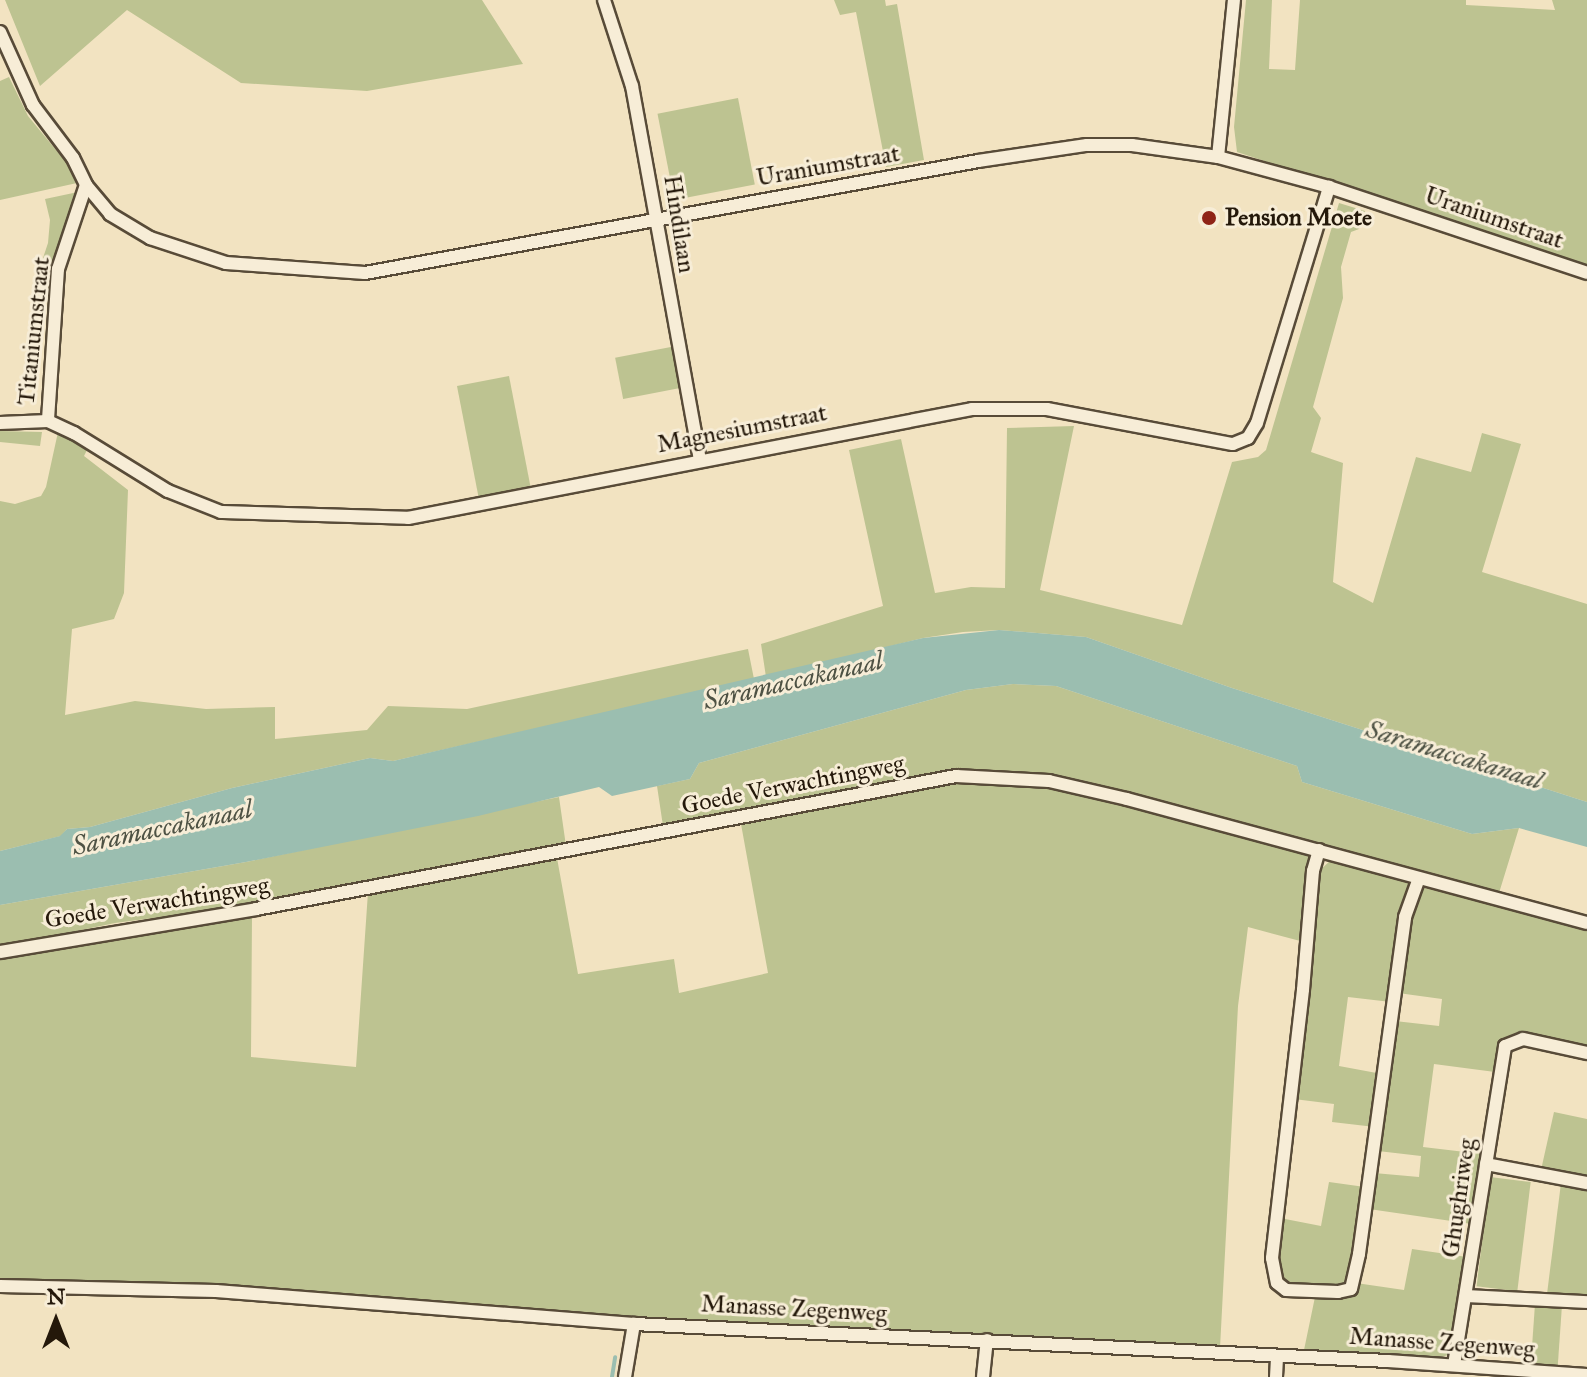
<!DOCTYPE html>
<html>
<head>
<meta charset="utf-8">
<style>
  body { margin:0 }
  #map { position:relative; width:1587px; height:1377px; overflow:hidden; background:#f2e3c1; font-family:"IM FELL Great Primer",serif }
  div>[style] { position:absolute }
  .green>* { inset:0; background:#bdc391; transform-origin:0 0 }
  .water>* { inset:0; background:#9bbeb0 }
  .stream>* { height:4px; margin:-2px; padding:0 2px; transform-origin:2px; border-radius:2px; background:#9bbeb0 }
  .roads { filter:drop-shadow(2px 0 #584b38) drop-shadow(-2px 0 #584b38) drop-shadow(0 2px #584b38) drop-shadow(0 -2px #584b38) }
  .street>* { height:12px; margin:-6px; padding:0 6px; transform-origin:6px; border-radius:6px; background:#f7edd7 }
  .dots>* { width:22px; height:22px; translate:-50% -50%; box-sizing:border-box; border:4px solid #f7edd7; border-radius:50% }
  span { translate:-50% -50%; white-space:nowrap; text-align:center; line-height:1.15; -webkit-text-stroke:6px #f7edd7; paint-order:stroke }
  .street-label { font-size:24px; color:#24180a }
  .poi-label { font-size:24px; color:#24180a; font-weight:700 }
  .left { translate:0 -50%; text-align:left }
  .water-label { font-size:26px; color:#4e5244; font-style:italic }
  .north { position:absolute; left:16px; top:1281px; width:80px; height:80px; -webkit-text-stroke:6px #f7edd7; paint-order:stroke; rotate:0deg; font-size:22px; font-weight:700; line-height:32px; text-align:center; color:#24180a }
  .north::after { content:''; display:block; margin:auto; width:28px; height:36px; background:#24180a; clip-path:polygon(50% 0,100% 100%,50% 72%,0 100%) }
</style>
</head>
<body>
<div id="map">
  <div class="green">
    <i style="clip-path:polygon(5px 0,482px 0,523px 64px,367px 91px,241px 83px,127px 10px,40px 86px)"></i>
    <i style="clip-path:polygon(834px 0,885px 0,886px 6px,897px 4px,924px 160px,886px 167px,856px 12px,840px 15px)"></i>
    <i style="clip-path:polygon(1246px 0,1272px 0,1269px 69px,1295px 70px,1300px 0,1466px 0,1466px 5px,1555px 10px,1552px 0,1587px 0,1587px 267px,1237px 152px,1234px 127px)"></i>
    <i style="clip-path:polygon(9px 77px,28px 116px,70px 167px,77px 183px,0 200px,0 81px)"></i>
    <i style="left:738px;top:98px;width:88px;height:82px;rotate:79deg"></i>
    <i style="clip-path:polygon(78px 192px,54px 269px,39px 270px,48px 243px,50px 220px,45px 199px)"></i>
    <i style="clip-path:polygon(1339px 203px,1365px 211px,1359px 229px,1351px 232px,1341px 267px,1343px 298px,1313px 407px,1321px 418px,1311px 452px,1343px 463px,1333px 582px,1373px 603px,1416px 457px,1471px 472px,1482px 433px,1521px 444px,1482px 572px,1587px 604px,1587px 802px,1232px 688px,1086px 637px,999px 630px,963px 632px,923px 638px,766px 677px,761px 644px,883px 606px,849px 450px,901px 439px,935px 593px,971px 587px,1005px 588px,1007px 428px,1074px 426px,1040px 590px,1182px 625px,1232px 462px,1258px 457px,1266px 450px)"></i>
    <i style="left:676px;top:346px;width:42px;height:62px;rotate:79deg"></i>
    <i style="left:509px;top:376px;width:114px;height:53px;rotate:79deg"></i>
    <i style="clip-path:polygon(0 431px,42px 432px,40px 446px,0 442px)"></i>
    <i style="clip-path:polygon(58px 432px,65px 432px,88px 448px,84px 456px,128px 490px,124px 593px,114px 619px,72px 629px,65px 715px,135px 701px,206px 709px,275px 707px,275px 739px,367px 730px,388px 706px,467px 709px,748px 649px,754px 679px,393px 761px,370px 758px,232px 788px,90px 827px,67px 829px,61px 836px,0 851px,0 501px,15px 504px,41px 496px,46px 487px)"></i>
    <i style="clip-path:polygon(1013px 684px,1056px 686px,1297px 766px,1302px 782px,1472px 834px,1519px 828px,1499px 893px,1104px 788px,1019px 772px,938px 773px,663px 826px,657px 786px,690px 779px,699px 763px,966px 690px)"></i>
    <i style="clip-path:polygon(964px 782px,1053px 787px,1312px 856px,1304px 942px,1248px 927px,1238px 1006px,1220px 1348px,635px 1318px,341px 1296px,0 1281px,0 958px,252px 916px,251px 1057px,356px 1067px,368px 892px,557px 858px,578px 974px,674px 959px,679px 993px,768px 973px,741px 824px)"></i>
    <i style="clip-path:polygon(559px 797px,566px 846px,314px 890px,306px 895px,252px 905px,115px 923px,0 947px,0 905px,246px 862px)"></i>
    <i style="clip-path:polygon(1331px 860px,1411px 882px,1413px 887px,1391px 1002px,1348px 997px,1339px 1066px,1382px 1074px,1375px 1127px,1332px 1122px,1334px 1104px,1294px 1099px,1317px 873px)"></i>
    <i style="clip-path:polygon(1426px 884px,1587px 929px,1587px 1049px,1520px 1034px,1504px 1040px,1495px 1072px,1434px 1064px,1423px 1147px,1482px 1154px,1472px 1224px,1369px 1209px,1374px 1173px,1419px 1177px,1421px 1156px,1378px 1151px,1395px 1021px,1439px 1026px,1442px 999px,1398px 993px,1407px 929px,1422px 885px)"></i>
    <i style="clip-path:polygon(1554px 1112px,1587px 1119px,1587px 1179px,1541px 1170px)"></i>
    <i style="left:1490px;top:1177px;width:41px;height:110px;rotate:7deg"></i>
    <i style="clip-path:polygon(1329px 1182px,1365px 1187px,1350px 1279px,1344px 1288px,1293px 1287px,1280px 1280px,1276px 1256px,1280px 1218px,1321px 1226px)"></i>
    <i style="clip-path:polygon(1561px 1183px,1587px 1188px,1587px 1296px,1547px 1294px)"></i>
    <i style="clip-path:polygon(1412px 1249px,1467px 1257px,1450px 1354px,1435px 1360px,1304px 1350px,1315px 1297px,1356px 1283px,1404px 1290px)"></i>
    <i style="left:1535px;top:1304px;width:27px;height:62px;rotate:4deg"></i>
  </div>
  <div class="water">
    <i style="clip-path:polygon(999px 630px,1086px 637px,1232px 688px,1587px 802px,1587px 847px,1519px 828px,1472px 834px,1302px 782px,1297px 766px,1056px 686px,1013px 684px,966px 690px,699px 763px,690px 779px,612px 796px,599px 787px,478px 816px,246px 862px,0 905px,0 851px,60px 836px,67px 829px,90px 827px,232px 788px,370px 758px,393px 761px,923px 638px)"></i>
  </div>
  <div class="stream">
    <i style="left:612px;top:1377px;width:20px;rotate:-81deg"></i>
  </div>
  <div class="roads">
    <div class="street">
      <i style="left:604px;top:0;width:90px;rotate:72deg"></i>
      <i style="left:632px;top:86px;width:379px;rotate:79.7deg"></i>
      <i style="left:0;top:32px;width:80px;rotate:65.7deg"></i>
      <i style="left:33px;top:105px;width:66px;rotate:53deg"></i>
      <i style="left:73px;top:158px;width:30px;rotate:64deg"></i>
      <i style="left:86px;top:185px;width:89px;rotate:108.4deg"></i>
      <i style="left:58px;top:269px;width:152px;rotate:93.8deg"></i>
      <i style="left:1218px;top:157px;width:158px;rotate:-84.2deg"></i>
      <i style="left:86px;top:185px;width:38px;rotate:50deg"></i>
      <i style="left:110px;top:214px;width:47px;rotate:31deg"></i>
      <i style="left:150px;top:238px;width:80px;rotate:18.2deg"></i>
      <i style="left:226px;top:263px;width:139px;rotate:4.1deg"></i>
      <i style="left:365px;top:273px;width:623px;rotate:-10.35deg"></i>
      <i style="left:978px;top:161px;width:110px;rotate:-8.4deg"></i>
      <i style="left:1087px;top:145px;width:45px"></i>
      <i style="left:1132px;top:145px;width:87px;rotate:7.9deg"></i>
      <i style="left:1218px;top:157px;width:115px;rotate:15.1deg"></i>
      <i style="left:1329px;top:187px;width:272px;rotate:18.4deg"></i>
      <i style="left:0;top:423px;width:48px;rotate:-2.4deg"></i>
      <i style="left:48px;top:421px;width:29px;rotate:25deg"></i>
      <i style="left:74px;top:433px;width:110px;rotate:31.7deg"></i>
      <i style="left:168px;top:491px;width:57px;rotate:21.6deg"></i>
      <i style="left:221px;top:512px;width:187px;rotate:1.8deg"></i>
      <i style="left:408px;top:518px;width:574px;rotate:-10.94deg"></i>
      <i style="left:972px;top:409px;width:75px"></i>
      <i style="left:1047px;top:409px;width:189px;rotate:10.7deg"></i>
      <i style="left:1233px;top:444px;width:16px;rotate:-22deg"></i>
      <i style="left:1248px;top:438px;width:17px;rotate:-59deg"></i>
      <i style="left:1257px;top:423px;width:247px;rotate:-73deg"></i>
      <i style="left:1319px;top:850px;width:22px;rotate:106deg"></i>
      <i style="left:1313px;top:871px;width:119px;rotate:94.8deg"></i>
      <i style="left:1303px;top:990px;width:270px;rotate:96.6deg"></i>
      <i style="left:1272px;top:1258px;width:25px;rotate:79deg"></i>
      <i style="left:1277px;top:1283px;width:11px;rotate:38deg"></i>
      <i style="left:1286px;top:1290px;width:52px;rotate:2.2deg"></i>
      <i style="left:1338px;top:1292px;width:13px;rotate:-13deg"></i>
      <i style="left:1351px;top:1289px;width:36px;rotate:-77deg"></i>
      <i style="left:1359px;top:1254px;width:340px;rotate:-82.2deg"></i>
      <i style="left:1405px;top:917px;width:41px;rotate:-70.3deg"></i>
      <i style="left:0;top:952px;width:260px;rotate:-9.5deg"></i>
      <i style="left:256px;top:909px;width:713px;rotate:-10.76deg"></i>
      <i style="left:956px;top:776px;width:93px;rotate:3.1deg"></i>
      <i style="left:1049px;top:781px;width:80px;rotate:13deg"></i>
      <i style="left:1127px;top:799px;width:476px;rotate:15.1deg"></i>
      <i style="left:1486px;top:1164px;width:103px;rotate:10.7deg"></i>
      <i style="left:0;top:1286px;width:216px;rotate:1.3deg"></i>
      <i style="left:216px;top:1291px;width:419px;rotate:4.5deg"></i>
      <i style="left:634px;top:1324px;width:755px;rotate:2.81deg"></i>
      <i style="left:1388px;top:1361px;width:199px;rotate:4deg"></i>
      <i style="left:1467px;top:1296px;width:120px;rotate:2.9deg"></i>
      <i style="left:1454px;top:1365px;width:323px;rotate:-80.9deg"></i>
      <i style="left:1505px;top:1046px;width:19px;rotate:-21deg"></i>
      <i style="left:1523px;top:1039px;width:66px;rotate:12.3deg"></i>
      <i style="left:625px;top:1377px;width:54px;rotate:-80.4deg"></i>
      <i style="left:983px;top:1377px;width:37px;rotate:-84deg"></i>
      <i style="left:1276px;top:1377px;width:21px;rotate:-87deg"></i>
    </div>
  </div>
  <div class="dots">
    <i style="left:1209px;top:218px;background:#8f2418"></i>
  </div>
  <div class="street-label">
    <span style="left:828px;top:166px;rotate:-10deg">Uraniumstraat</span>
    <span style="left:1494px;top:218px;rotate:19deg">Uraniumstraat</span>
    <span style="left:679px;top:224px;rotate:81deg">Hindilaan</span>
    <span style="left:34px;top:331px;rotate:-84deg">Titaniumstraat</span>
    <span style="left:742px;top:429px;rotate:-11deg">Magnesiumstraat</span>
    <span style="left:793px;top:785px;rotate:-11deg">Goede Verwachtingweg</span>
    <span style="left:157px;top:903px;rotate:-9deg">Goede Verwachtingweg</span>
    <span style="left:1459px;top:1198px;rotate:-82deg">Ghughriweg</span>
    <span style="left:794px;top:1309px;rotate:3deg">Manasse Zegenweg</span>
    <span style="left:1442px;top:1343px;rotate:4deg">Manasse Zegenweg</span>
  </div>
  <div class="poi-label">
    <span class="left" style="left:1225px;top:218px">Pension Moete</span>
  </div>
  <div class="water-label">
    <span style="left:793px;top:681px;rotate:-13deg">Saramaccakanaal</span>
    <span style="left:1454px;top:755px;rotate:17deg">Saramaccakanaal</span>
    <span style="left:162px;top:828px;rotate:-12deg">Saramaccakanaal</span>
  </div>
  <div class="north">N</div>
</div>
</body>
</html>
